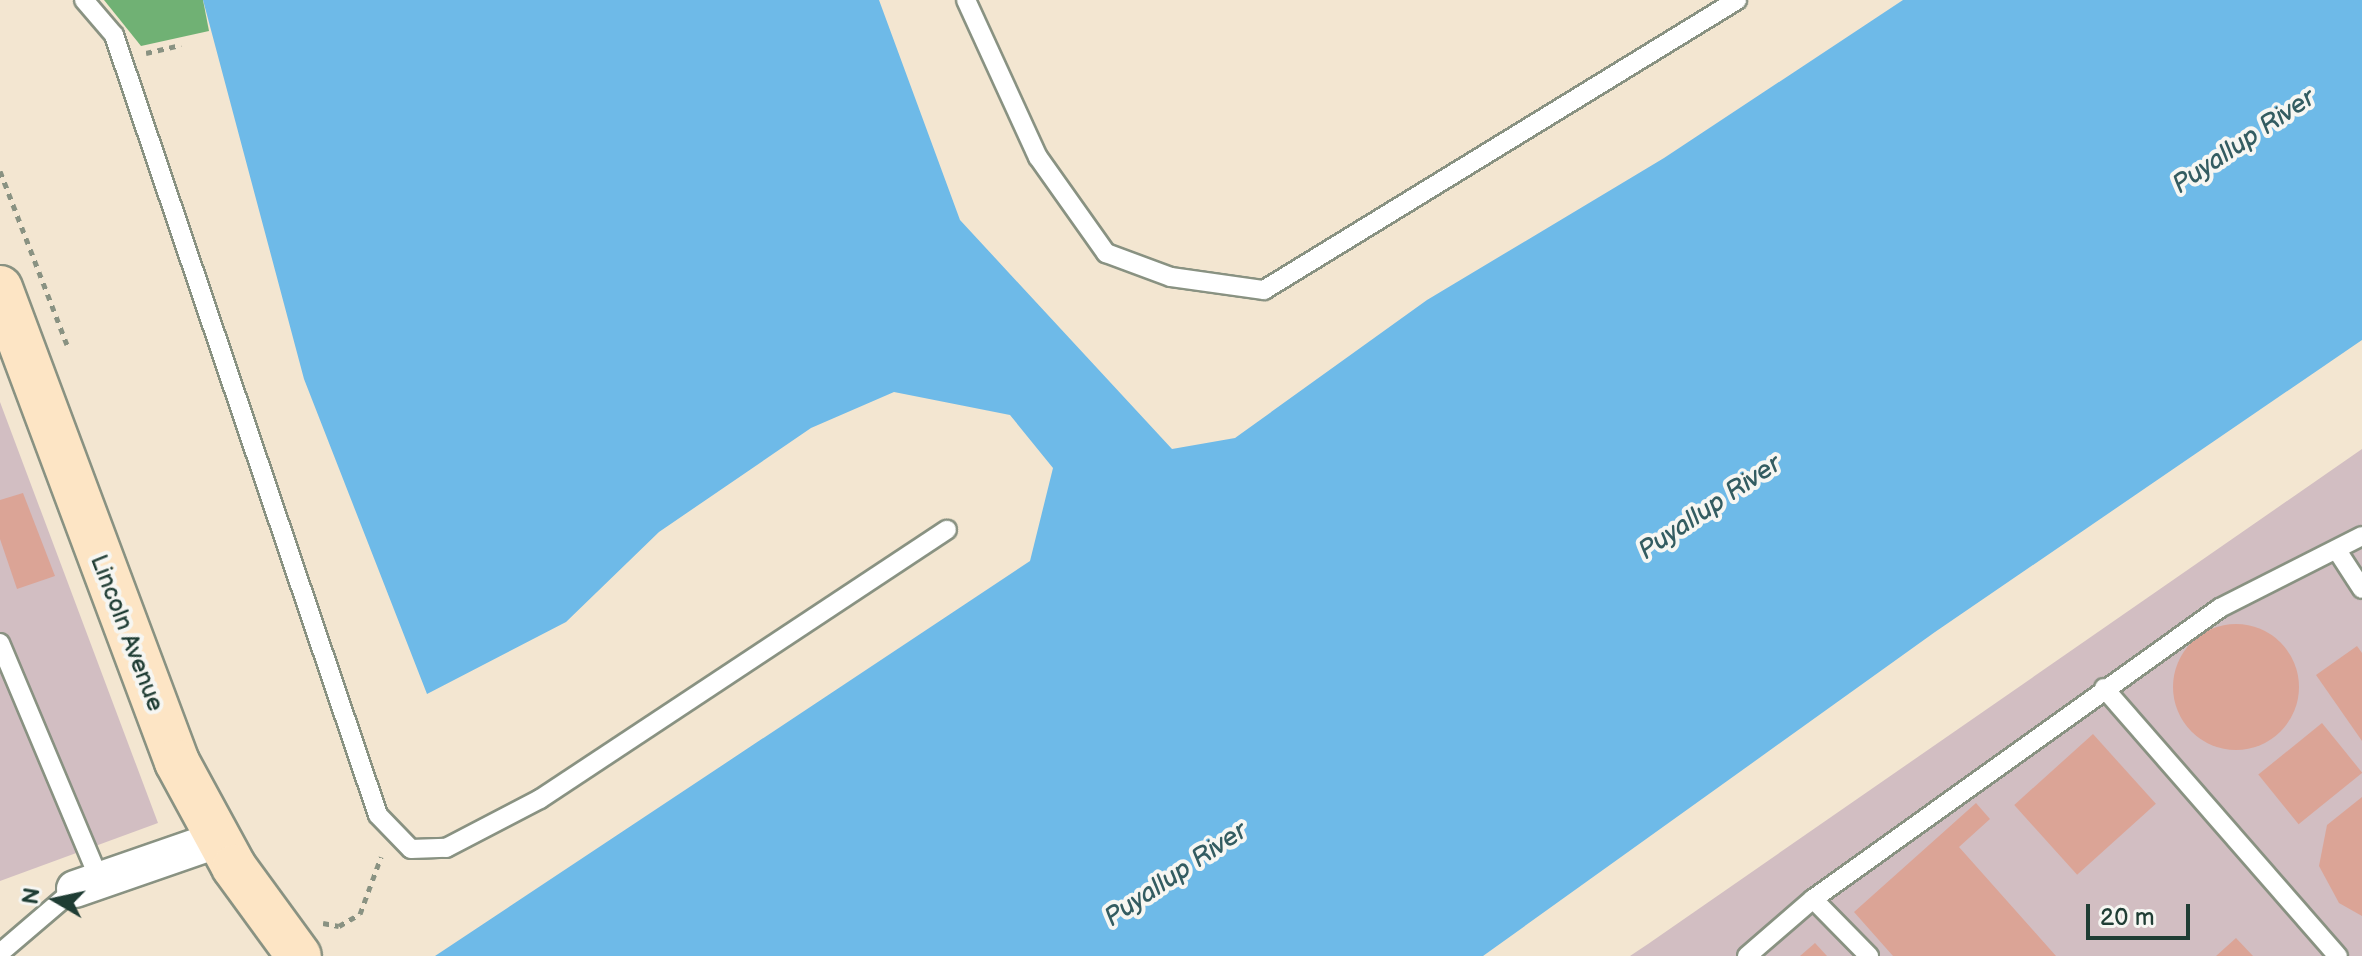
<!DOCTYPE html>
<html>
<head>
<meta charset="utf-8">
<style>
  body { margin:0 }
  #map { position:relative; width:2362px; height:956px; overflow:hidden; background:#f3e6d1; font-family:"Balsamiq Sans",sans-serif }
  div>[style] { position:absolute }
  .industrial>* { inset:0; background:#d2bec2 }
  .forest>* { inset:0; background:#70b174 }
  .water>* { inset:0; background:#6ebae8 }
  .building>* { inset:0; background:#dba496; transform-origin:0 0 }
  .round { border-radius:50% }
  .path>* { height:5px; margin-top:-2.5px; transform-origin:0; background:repeating-linear-gradient(90deg,#899282 0 6px,transparent 0 12px) }
  .roads { filter:drop-shadow(2px 0 #899282) drop-shadow(-2px 0 #899282) drop-shadow(0 2px #899282) drop-shadow(0 -2px #899282) }
  .lane>* { height:18px; margin:-9px; padding:0 9px; transform-origin:9px; border-radius:9px; background:#fff }
  .street>* { height:36px; margin:-18px; padding:0 18px; transform-origin:18px; border-radius:18px; background:#fff }
  .secondary>* { height:44px; margin:-22px; padding:0 22px; transform-origin:22px; border-radius:22px; background:#fde5c5 }
  span { translate:-50% -50%; white-space:nowrap; text-align:center; line-height:1.15; -webkit-text-stroke:8px #f6f6f2; paint-order:stroke }
  .street-label { font-size:24px; color:#1f3d34 }
  .water-label { font-size:26px; color:#335c61; font-style:italic }
  .north { position:absolute; left:16px; top:860px; width:80px; height:80px; -webkit-text-stroke:6px #f6f6f2; paint-order:stroke; rotate:279deg; font-size:22px; font-weight:700; line-height:32px; text-align:center; color:#1f3d34 }
  .north::after { content:''; display:block; margin:auto; width:28px; height:36px; background:#1f3d34; clip-path:polygon(50% 0,100% 100%,50% 72%,0 100%) }
  .scale { position:absolute; left:2086px; top:904px; width:104px; height:36px; box-sizing:border-box; border:4px solid #1f3d34; border-top:0; padding-left:10px; font-size:24px; line-height:28px; white-space:nowrap; color:#1f3d34; -webkit-text-stroke:6px #f6f6f2; paint-order:stroke }
</style>
</head>
<body>
<div id="map">
  <div class="industrial">
    <i style="clip-path:polygon(0 402px,158px 823px,0 881px)"></i>
    <i style="clip-path:polygon(2362px 449px,2362px 956px,1630px 956px,1648px 944px)"></i>
  </div>
  <div class="forest">
    <i style="clip-path:polygon(104px 0,203px 0,209px 31px,141px 46px)"></i>
  </div>
  <div class="water">
    <i style="clip-path:polygon(203px 0,879px 0,960px 220px,1172px 449px,1235px 438px,1427px 300px,1664px 158px,1903px 0,2362px 0,2362px 340px,1935px 632px,1483px 956px,435px 956px,1030px 561px,1053px 468px,1010px 415px,894px 392px,811px 428px,659px 532px,566px 622px,427px 694px,304px 379px)"></i>
  </div>
  <div class="building">
    <i style="clip-path:polygon(23px 493px,55px 576px,17px 589px,0 539px,0 500px)"></i>
    <i class="round" style="left:2173px;top:624px;width:126px;height:126px"></i>
    <i style="clip-path:polygon(2357px 646px,2362px 653px,2362px 741px,2316px 675px)"></i>
    <i style="left:2322px;top:723px;width:64px;height:82px;rotate:51deg"></i>
    <i style="left:2093px;top:734px;width:94px;height:106px;rotate:48deg"></i>
    <i style="clip-path:polygon(2362px 797px,2362px 916px,2339px 903px,2319px 866px,2327px 825px)"></i>
    <i style="clip-path:polygon(1976px 803px,1990px 819px,1959px 847px,2056px 956px,1893px 956px,1854px 912px)"></i>
    <i style="clip-path:polygon(2236px 938px,2253px 956px,2216px 956px)"></i>
    <i style="clip-path:polygon(1815px 943px,1827px 956px,1800px 956px)"></i>
  </div>
  <div class="path">
    <i style="left:146px;top:53px;width:36px;rotate:-13deg"></i>
    <i style="left:0;top:171px;width:186px;rotate:68.9deg"></i>
    <i style="left:323px;top:923px;width:16px;rotate:11deg"></i>
    <i style="left:339px;top:926px;width:24px;rotate:-30deg"></i>
    <i style="left:360px;top:914px;width:61px;rotate:-69.8deg"></i>
  </div>
  <div class="roads">
    <div class="lane">
      <i style="left:84px;top:0;width:46px;rotate:49.4deg"></i>
      <i style="left:114px;top:35px;width:823px;rotate:71.3deg"></i>
      <i style="left:378px;top:815px;width:47px;rotate:45.9deg"></i>
      <i style="left:411px;top:849px;width:35px;rotate:-2deg"></i>
      <i style="left:446px;top:848px;width:106px;rotate:-27.5deg"></i>
      <i style="left:540px;top:799px;width:488px;rotate:-33.5deg"></i>
      <i style="left:966px;top:0;width:173px;rotate:65.4deg"></i>
      <i style="left:1038px;top:157px;width:118px;rotate:54.7deg"></i>
      <i style="left:1106px;top:253px;width:69px;rotate:20.3deg"></i>
      <i style="left:1171px;top:277px;width:94px;rotate:8deg"></i>
      <i style="left:1264px;top:290px;width:555px;rotate:-31.51deg"></i>
      <i style="left:2338px;top:552px;width:44px;rotate:57deg"></i>
      <i style="left:0;top:643px;width:256px;rotate:67.2deg"></i>
      <i style="left:2104px;top:688px;width:356px;rotate:48.9deg"></i>
      <i style="left:1813px;top:899px;width:80px;rotate:45.5deg"></i>
      <i style="left:0;top:953px;width:99px;rotate:-40.5deg"></i>
      <i style="left:1747px;top:956px;width:87px;rotate:-40.8deg"></i>
      <i style="left:1813px;top:899px;width:500px;rotate:-35.56deg"></i>
      <i style="left:2220px;top:608px;width:159px;rotate:-26.9deg"></i>
    </div>
    <div class="street">
      <i style="left:75px;top:889px;width:152px;rotate:-19.1deg"></i>
    </div>
    <div class="secondary">
      <i style="left:0;top:288px;width:506px;rotate:69.52deg"></i>
      <i style="left:177px;top:762px;width:119px;rotate:61.5deg"></i>
      <i style="left:234px;top:867px;width:110px;rotate:53.9deg"></i>
    </div>
  </div>
  <div class="street-label">
    <span style="left:127px;top:633px;rotate:69deg">Lincoln Avenue</span>
  </div>
  <div class="water-label">
    <span style="left:2244px;top:142px;rotate:-34deg">Puyallup River</span>
    <span style="left:1710px;top:508px;rotate:-34deg">Puyallup River</span>
    <span style="left:1176px;top:875px;rotate:-34deg">Puyallup River</span>
  </div>
  <div class="north">N</div>
  <div class="scale">20 m</div>
</div>
</body>
</html>
